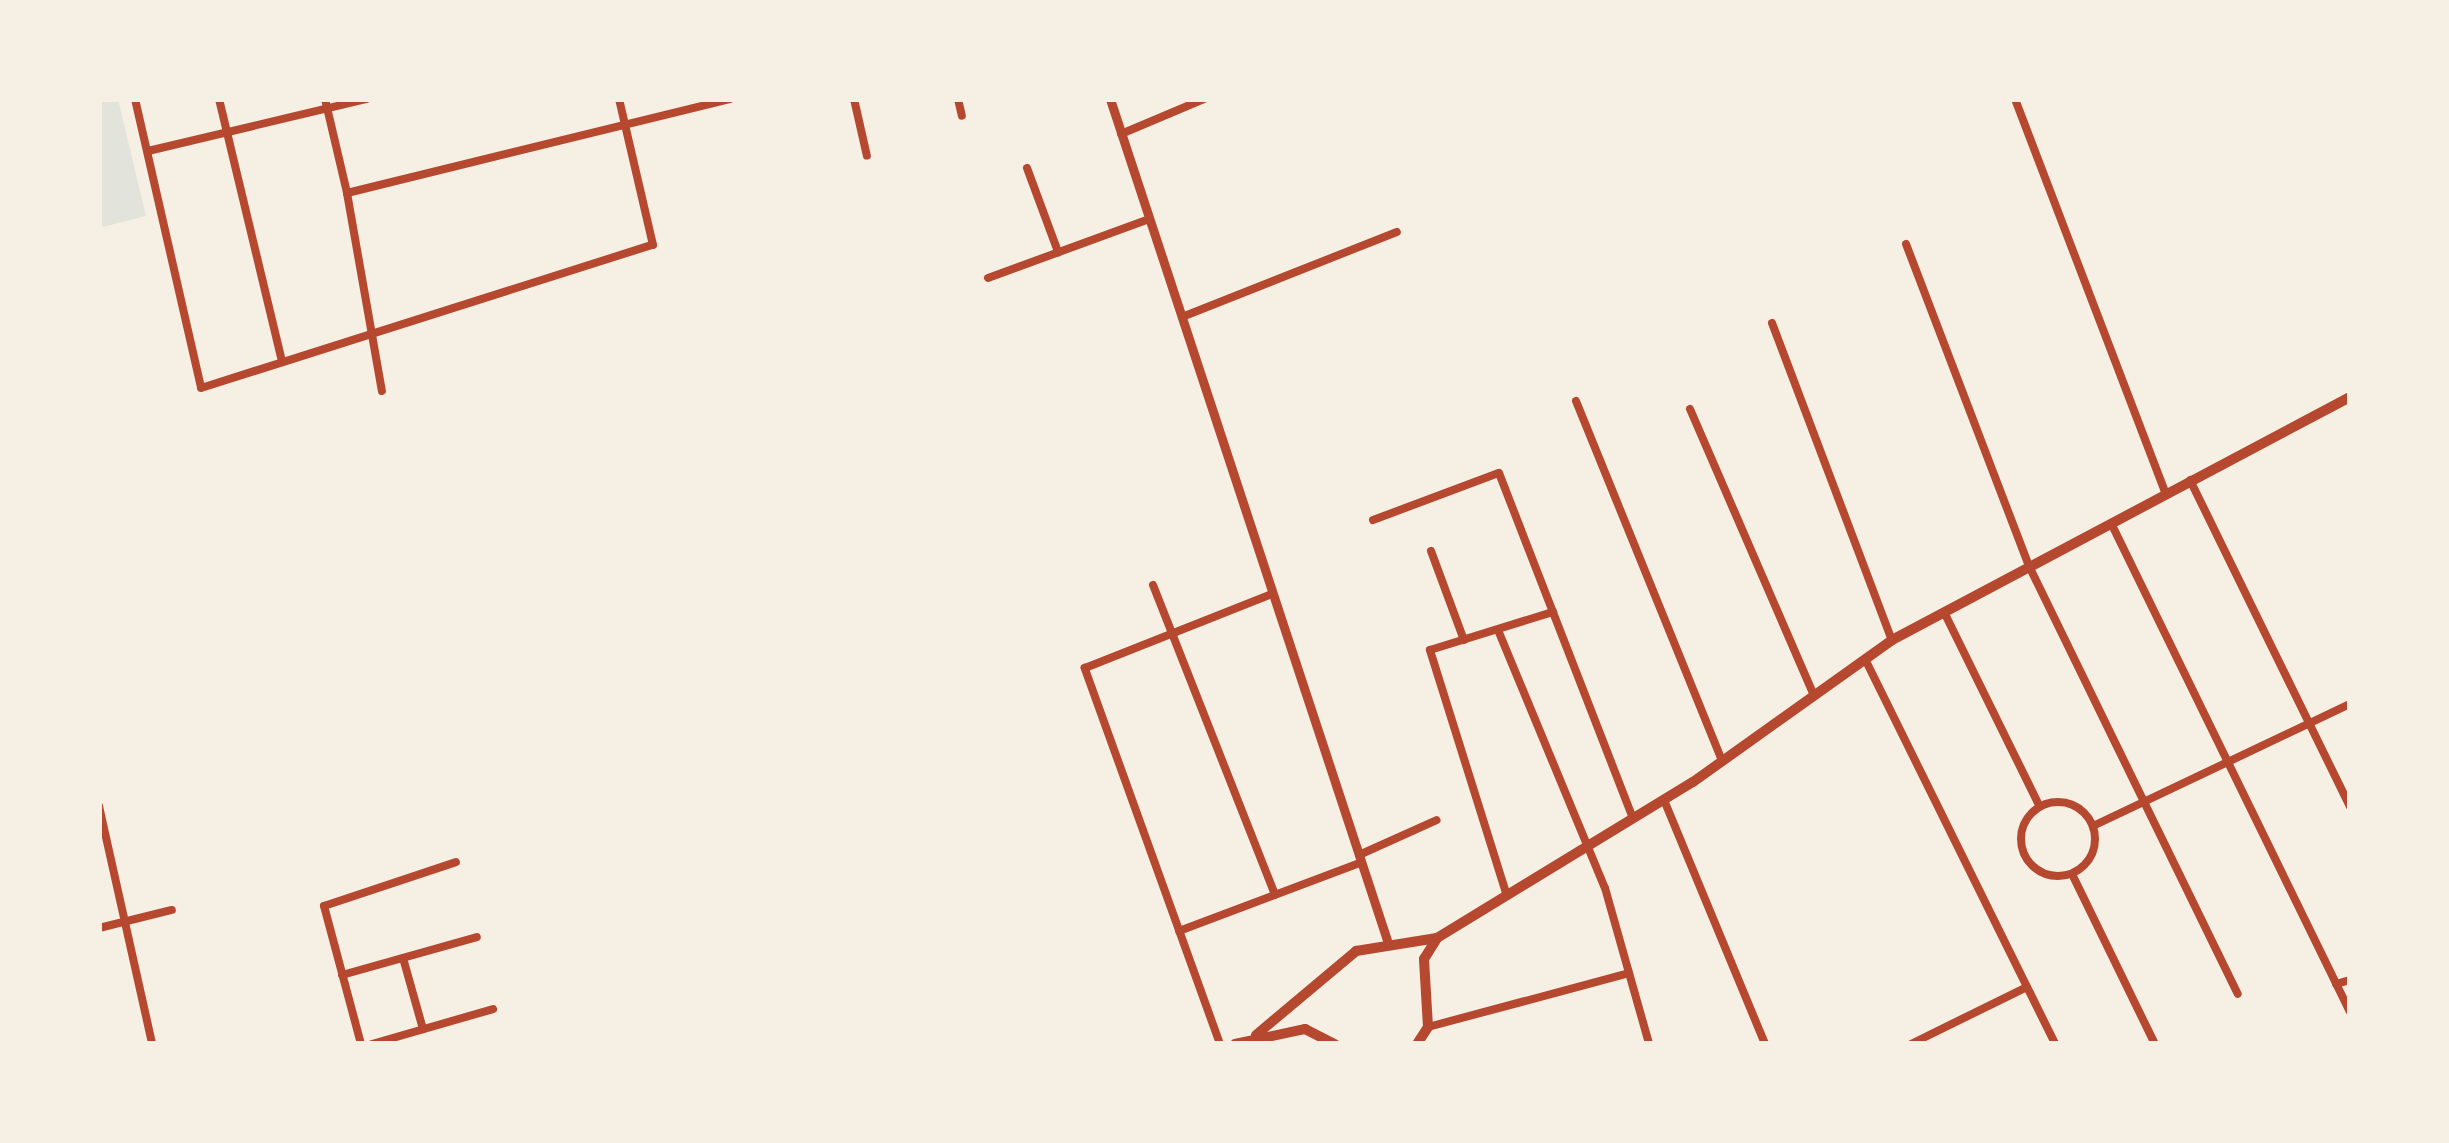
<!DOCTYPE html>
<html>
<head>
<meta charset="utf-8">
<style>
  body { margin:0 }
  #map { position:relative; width:2449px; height:1143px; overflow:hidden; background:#f6efe4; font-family:"Zilla Slab",serif }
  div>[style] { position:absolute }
  .green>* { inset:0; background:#e2e4dc }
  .minor>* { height:8px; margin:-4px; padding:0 4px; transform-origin:4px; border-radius:4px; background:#b5482f }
  .minor>.ring { margin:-4px; padding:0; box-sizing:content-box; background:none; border:8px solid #b5482f; border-radius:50% }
  .tertiary>* { height:9px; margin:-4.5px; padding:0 4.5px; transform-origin:4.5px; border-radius:4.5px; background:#b5482f }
  .secondary>* { height:10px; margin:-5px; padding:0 5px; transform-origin:5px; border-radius:5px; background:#b5482f }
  span { translate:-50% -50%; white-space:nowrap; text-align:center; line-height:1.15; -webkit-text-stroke:12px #f6efe4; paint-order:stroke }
  .frame { position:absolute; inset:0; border:102px solid #f6efe4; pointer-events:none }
</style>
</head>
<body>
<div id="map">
  <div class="green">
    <i style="clip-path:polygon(99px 99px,118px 99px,146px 216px,99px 228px)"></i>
  </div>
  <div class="minor">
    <i style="left:135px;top:99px;width:296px;rotate:77.1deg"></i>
    <i style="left:201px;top:388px;width:474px;rotate:-17.6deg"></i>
    <i style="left:653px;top:245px;width:150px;rotate:-103.1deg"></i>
    <i style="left:219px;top:99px;width:270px;rotate:76.5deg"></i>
    <i style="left:325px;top:99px;width:97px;rotate:76.8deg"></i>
    <i style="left:347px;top:193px;width:394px;rotate:-13.8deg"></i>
    <i style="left:854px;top:99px;width:58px;rotate:77.2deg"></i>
    <i style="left:958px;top:99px;width:17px;rotate:77deg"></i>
    <i style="left:2015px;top:99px;width:421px;rotate:69.1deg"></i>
    <i style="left:1121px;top:134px;width:90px;rotate:-22.9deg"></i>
    <i style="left:148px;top:151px;width:225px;rotate:-13.4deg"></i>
    <i style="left:1027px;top:168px;width:90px;rotate:69.7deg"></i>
    <i style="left:347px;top:193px;width:201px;rotate:80deg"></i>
    <i style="left:1906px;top:244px;width:345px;rotate:69.1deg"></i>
    <i style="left:2029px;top:566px;width:476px;rotate:64deg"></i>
    <i style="left:988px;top:278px;width:171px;rotate:-20.1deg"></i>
    <i style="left:1182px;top:317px;width:231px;rotate:-21.6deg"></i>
    <i style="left:1772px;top:323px;width:339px;rotate:69.3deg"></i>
    <i style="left:1576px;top:401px;width:388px;rotate:67.9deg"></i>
    <i style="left:1690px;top:409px;width:312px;rotate:66.6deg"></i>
    <i style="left:2190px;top:480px;width:364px;rotate:63.9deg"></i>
    <i style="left:1373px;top:520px;width:134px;rotate:-20.5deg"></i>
    <i style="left:1499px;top:473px;width:371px;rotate:68.8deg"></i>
    <i style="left:2111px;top:523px;width:544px;rotate:63.95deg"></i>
    <i style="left:1431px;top:551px;width:95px;rotate:69.7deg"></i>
    <i style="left:1153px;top:585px;width:333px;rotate:68.5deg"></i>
    <i style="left:1944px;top:612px;width:217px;rotate:63.8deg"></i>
    <i style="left:1498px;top:630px;width:279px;rotate:67.5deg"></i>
    <i style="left:1605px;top:888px;width:162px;rotate:74.2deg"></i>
    <i style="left:1865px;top:659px;width:429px;rotate:63.7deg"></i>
    <i style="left:1664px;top:800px;width:264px;rotate:67.5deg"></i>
    <i class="ring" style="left:2021px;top:802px;width:66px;height:66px"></i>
    <i style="left:99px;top:806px;width:244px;rotate:77.4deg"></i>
    <i style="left:2093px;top:826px;width:284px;rotate:-25.4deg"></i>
    <i style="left:1359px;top:855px;width:85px;rotate:-24.2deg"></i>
    <i style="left:2072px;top:874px;width:189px;rotate:64deg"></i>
    <i style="left:1507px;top:896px;width:258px;rotate:-107.4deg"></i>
    <i style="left:1430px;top:650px;width:129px;rotate:-17.2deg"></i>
    <i style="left:99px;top:928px;width:75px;rotate:-13.9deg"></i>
    <i style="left:1179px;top:931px;width:193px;rotate:-20.6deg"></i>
    <i style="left:403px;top:958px;width:74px;rotate:74.3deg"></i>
    <i style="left:342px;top:975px;width:140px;rotate:-15.7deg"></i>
    <i style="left:2336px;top:984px;width:15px;rotate:-16deg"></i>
    <i style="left:1428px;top:1027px;width:208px;rotate:-15deg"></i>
    <i style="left:361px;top:1044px;width:143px;rotate:-105deg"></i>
    <i style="left:324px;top:906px;width:139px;rotate:-18.4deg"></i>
    <i style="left:372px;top:1044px;width:126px;rotate:-16.1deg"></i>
    <i style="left:1220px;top:1044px;width:400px;rotate:-109.8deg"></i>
    <i style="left:1085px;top:668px;width:201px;rotate:-21.6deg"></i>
    <i style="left:1911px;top:1044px;width:129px;rotate:-26.2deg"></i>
  </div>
  <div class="tertiary">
    <i style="left:1110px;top:99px;width:885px;rotate:71.77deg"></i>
  </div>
  <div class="secondary">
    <i style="left:1256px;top:1035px;width:131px;rotate:-40deg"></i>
    <i style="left:1356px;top:951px;width:82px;rotate:-9.1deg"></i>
    <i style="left:1235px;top:1044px;width:72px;rotate:-12.1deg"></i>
    <i style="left:1305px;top:1029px;width:34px;rotate:27deg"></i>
    <i style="left:1417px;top:1044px;width:20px;rotate:-57deg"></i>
    <i style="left:1428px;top:1027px;width:68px;rotate:-93.4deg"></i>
    <i style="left:1424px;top:959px;width:25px;rotate:-58deg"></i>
    <i style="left:1437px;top:938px;width:300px;rotate:-31.4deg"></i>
    <i style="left:1693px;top:782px;width:244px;rotate:-35.5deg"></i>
    <i style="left:1892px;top:640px;width:518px;rotate:-27.95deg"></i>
  </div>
  <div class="frame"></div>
</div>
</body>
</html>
